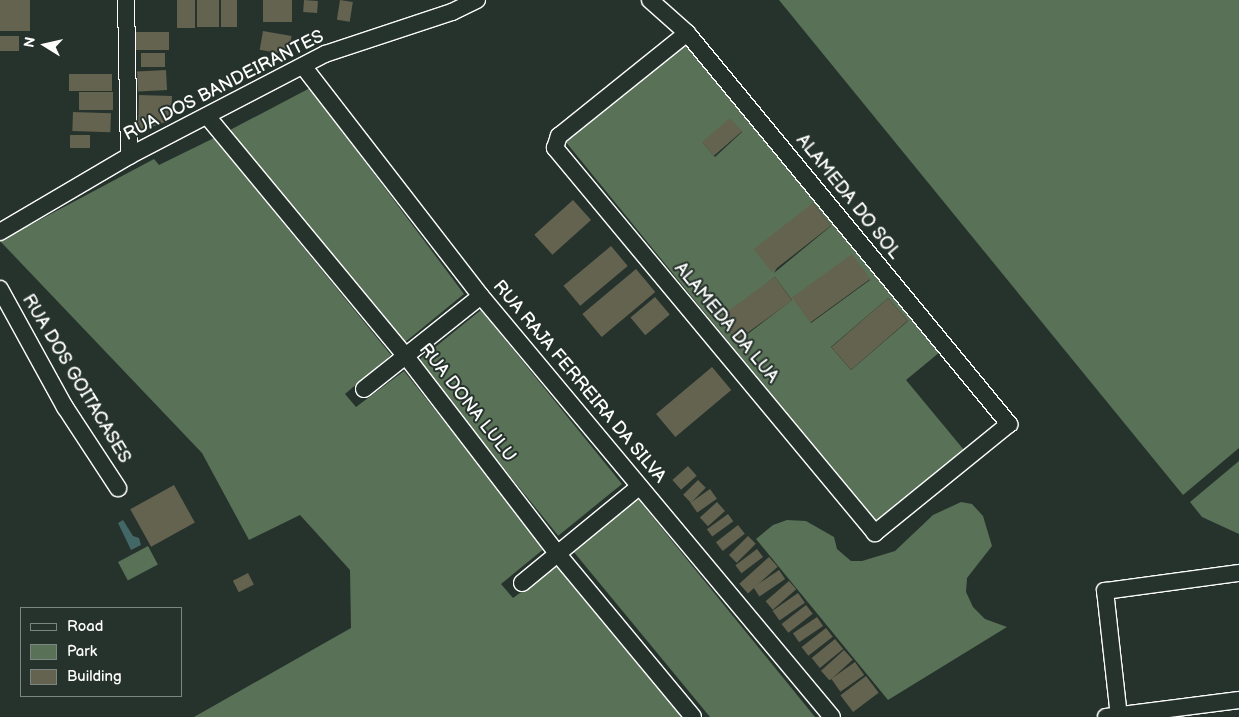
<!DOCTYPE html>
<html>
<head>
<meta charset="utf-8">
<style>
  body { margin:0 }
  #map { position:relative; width:1239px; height:717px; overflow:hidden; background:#26332d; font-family:"Balsamiq Sans",sans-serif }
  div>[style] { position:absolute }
  .green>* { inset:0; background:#597156; transform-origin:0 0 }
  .water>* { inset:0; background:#436766 }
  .building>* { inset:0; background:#64634f; transform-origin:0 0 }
  .roads { filter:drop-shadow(1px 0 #fff) drop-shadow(-1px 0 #fff) drop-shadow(0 1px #fff) drop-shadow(0 -1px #fff) }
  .minor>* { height:16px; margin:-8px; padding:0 8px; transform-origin:8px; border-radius:8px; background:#26332d }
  span { translate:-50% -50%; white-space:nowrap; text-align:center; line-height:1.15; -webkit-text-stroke:4px #26332d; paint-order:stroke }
  .street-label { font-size:18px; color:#fff }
  .legend { position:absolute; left:20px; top:607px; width:162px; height:90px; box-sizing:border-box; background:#26332d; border:1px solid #7d8581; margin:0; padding:6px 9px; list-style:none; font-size:15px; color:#fff }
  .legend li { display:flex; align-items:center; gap:10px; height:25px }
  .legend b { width:25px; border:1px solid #7d8581 }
  .north { position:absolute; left:20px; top:20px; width:50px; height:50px; -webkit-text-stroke:4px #26332d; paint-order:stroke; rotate:280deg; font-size:14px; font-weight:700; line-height:20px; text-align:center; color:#fff }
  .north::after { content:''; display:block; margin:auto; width:18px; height:22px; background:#fff; clip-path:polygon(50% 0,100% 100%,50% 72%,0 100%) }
</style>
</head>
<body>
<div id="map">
  <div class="green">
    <i style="clip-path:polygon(779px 0,1239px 0,1239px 448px,1183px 495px)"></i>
    <i style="clip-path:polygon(evenodd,687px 40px,940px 352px,906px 380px,964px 450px,876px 523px,565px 141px,687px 40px,730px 119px,742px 132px,715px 157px,703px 143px,730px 119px,687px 40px,813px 203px,831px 226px,774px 273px,813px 203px,687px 40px,852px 255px,870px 280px,811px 323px,793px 298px,852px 255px,687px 40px,775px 277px,792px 300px,737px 342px,720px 319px,775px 277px,687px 40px,888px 298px,908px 321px,851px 370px,831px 347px,888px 298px)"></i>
    <i style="clip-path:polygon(310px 88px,464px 294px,404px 343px,230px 130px)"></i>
    <i style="clip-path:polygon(214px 138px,391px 355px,345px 394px,356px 407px,404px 371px,545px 548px,501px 584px,513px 598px,561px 563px,685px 717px,194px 717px,351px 628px,350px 570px,300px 515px,249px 540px,202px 453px,0 241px,154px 159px,159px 165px)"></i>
    <i style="left:481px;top:310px;width:224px;height:82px;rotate:51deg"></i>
    <i style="clip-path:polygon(1239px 461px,1239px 534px,1202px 517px,1190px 502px)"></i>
    <i style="clip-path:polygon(638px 499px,815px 717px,710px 717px,573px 551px)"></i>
    <i style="clip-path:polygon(961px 502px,972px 504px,983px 516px,992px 546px,967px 578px,966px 592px,973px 607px,985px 619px,1007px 627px,888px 700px,756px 539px,773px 525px,787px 520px,806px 521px,834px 537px,837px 549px,851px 561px,862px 561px,895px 551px,933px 515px)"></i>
    <i style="left:148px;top:546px;width:21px;height:34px;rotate:62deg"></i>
  </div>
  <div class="water">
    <i style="clip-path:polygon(123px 520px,133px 536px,139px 538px,141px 545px,131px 550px,118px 523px)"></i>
  </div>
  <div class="building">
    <i style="left:0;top:0;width:30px;height:31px"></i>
    <i style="left:177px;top:0;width:18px;height:28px"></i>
    <i style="left:197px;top:0;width:22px;height:27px"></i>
    <i style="left:221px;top:0;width:16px;height:27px"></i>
    <i style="left:263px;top:0;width:29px;height:22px"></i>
    <i style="left:304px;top:0;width:14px;height:12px;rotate:4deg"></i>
    <i style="left:340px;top:0;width:13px;height:20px;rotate:9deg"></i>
    <i style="left:263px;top:31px;width:29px;height:19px;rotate:10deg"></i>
    <i style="left:136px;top:32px;width:33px;height:18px"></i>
    <i style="left:0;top:36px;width:19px;height:15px"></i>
    <i style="left:141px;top:53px;width:24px;height:14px"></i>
    <i style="left:166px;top:70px;width:20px;height:29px;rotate:87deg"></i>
    <i style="left:112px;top:74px;width:17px;height:43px;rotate:90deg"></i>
    <i style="left:79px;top:92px;width:34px;height:18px"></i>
    <i style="clip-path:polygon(139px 95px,172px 96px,171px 120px,138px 132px)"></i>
    <i style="left:73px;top:112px;width:38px;height:19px;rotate:2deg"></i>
    <i style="left:730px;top:118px;width:18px;height:37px;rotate:49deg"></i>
    <i style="left:90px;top:135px;width:13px;height:20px;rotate:90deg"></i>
    <i style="left:573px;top:200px;width:27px;height:52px;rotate:48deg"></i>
    <i style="left:813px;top:203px;width:29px;height:75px;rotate:52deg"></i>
    <i style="left:611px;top:246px;width:26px;height:62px;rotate:50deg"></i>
    <i style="left:852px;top:254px;width:31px;height:74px;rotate:54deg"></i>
    <i style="left:636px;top:269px;width:30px;height:70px;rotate:50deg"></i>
    <i style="left:775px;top:277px;width:29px;height:69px;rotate:54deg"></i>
    <i style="left:655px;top:297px;width:23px;height:32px;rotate:50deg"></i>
    <i style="left:888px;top:298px;width:30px;height:75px;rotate:49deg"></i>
    <i style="left:712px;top:367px;width:30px;height:73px;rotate:50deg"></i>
    <i style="left:688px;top:466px;width:13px;height:21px;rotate:48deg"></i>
    <i style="left:698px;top:480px;width:11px;height:21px;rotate:45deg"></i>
    <i style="left:174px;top:485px;width:43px;height:50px;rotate:61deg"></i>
    <i style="left:710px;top:489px;width:12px;height:24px;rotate:55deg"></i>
    <i style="left:717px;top:502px;width:12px;height:23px;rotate:48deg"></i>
    <i style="left:728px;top:514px;width:9px;height:26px;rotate:54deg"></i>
    <i style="left:738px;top:525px;width:11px;height:28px;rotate:52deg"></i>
    <i style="left:748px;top:536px;width:11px;height:27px;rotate:45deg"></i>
    <i style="left:757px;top:549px;width:10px;height:27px;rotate:53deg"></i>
    <i style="left:769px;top:557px;width:13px;height:40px;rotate:48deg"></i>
    <i style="left:779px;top:570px;width:11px;height:31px;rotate:56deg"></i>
    <i style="left:248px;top:573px;width:13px;height:17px;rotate:63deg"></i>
    <i style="left:789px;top:581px;width:11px;height:31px;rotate:49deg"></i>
    <i style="left:798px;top:593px;width:12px;height:31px;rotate:55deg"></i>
    <i style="left:806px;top:605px;width:11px;height:31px;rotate:52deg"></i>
    <i style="left:817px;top:617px;width:11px;height:29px;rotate:56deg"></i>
    <i style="left:826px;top:628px;width:11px;height:31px;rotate:52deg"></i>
    <i style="left:835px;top:639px;width:13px;height:30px;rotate:51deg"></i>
    <i style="left:844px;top:650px;width:13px;height:31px;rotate:48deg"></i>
    <i style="left:855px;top:662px;width:16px;height:29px;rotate:55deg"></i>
    <i style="left:866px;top:676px;width:21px;height:32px;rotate:53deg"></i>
  </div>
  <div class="roads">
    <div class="minor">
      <i style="left:126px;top:0;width:156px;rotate:88.9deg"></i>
      <i style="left:650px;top:0;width:50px;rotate:41.7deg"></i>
      <i style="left:687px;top:33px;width:507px;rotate:50.53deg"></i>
      <i style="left:1009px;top:424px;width:173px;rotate:140.9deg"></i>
      <i style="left:875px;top:533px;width:501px;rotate:-129.73deg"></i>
      <i style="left:555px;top:148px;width:13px;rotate:-72deg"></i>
      <i style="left:559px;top:136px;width:164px;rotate:-38.8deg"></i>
      <i style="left:303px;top:66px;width:291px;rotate:52.3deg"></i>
      <i style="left:481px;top:296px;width:548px;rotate:50.18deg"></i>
      <i style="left:207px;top:116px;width:310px;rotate:50.4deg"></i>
      <i style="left:405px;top:355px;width:250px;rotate:52.5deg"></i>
      <i style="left:557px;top:553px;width:213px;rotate:50.3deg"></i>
      <i style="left:0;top:232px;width:150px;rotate:-30.5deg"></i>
      <i style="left:129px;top:156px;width:221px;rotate:-27.5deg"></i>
      <i style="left:325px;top:54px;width:134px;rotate:-18.3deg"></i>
      <i style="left:452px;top:12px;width:28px;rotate:-26deg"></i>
      <i style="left:0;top:289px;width:135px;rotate:61.2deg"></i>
      <i style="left:65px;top:407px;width:97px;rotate:56.8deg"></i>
      <i style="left:364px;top:389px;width:149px;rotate:-38.5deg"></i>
      <i style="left:522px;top:583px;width:151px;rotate:-39.4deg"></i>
      <i style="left:1106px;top:717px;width:134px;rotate:-7.3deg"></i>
      <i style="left:1119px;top:717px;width:127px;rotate:-96.3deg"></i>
      <i style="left:1105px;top:591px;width:135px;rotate:-7.7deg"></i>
    </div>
  </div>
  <div class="street-label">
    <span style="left:224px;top:86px;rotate:-27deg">RUA DOS BANDEIRANTES</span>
    <span style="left:848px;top:197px;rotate:51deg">ALAMEDA DO SOL</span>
    <span style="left:726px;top:323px;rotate:50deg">ALAMEDA DA LUA</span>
    <span style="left:76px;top:379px;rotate:59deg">RUA DOS GOITACASES</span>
    <span style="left:579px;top:382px;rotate:50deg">RUA RAJA FERREIRA DA SILVA</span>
    <span style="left:467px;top:403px;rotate:52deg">RUA DONA LULU</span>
  </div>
  <ul class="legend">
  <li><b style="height:6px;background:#26332d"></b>Road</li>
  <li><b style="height:14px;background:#597156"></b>Park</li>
  <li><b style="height:14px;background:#64634f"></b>Building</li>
  </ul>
  <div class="north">N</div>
</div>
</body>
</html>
